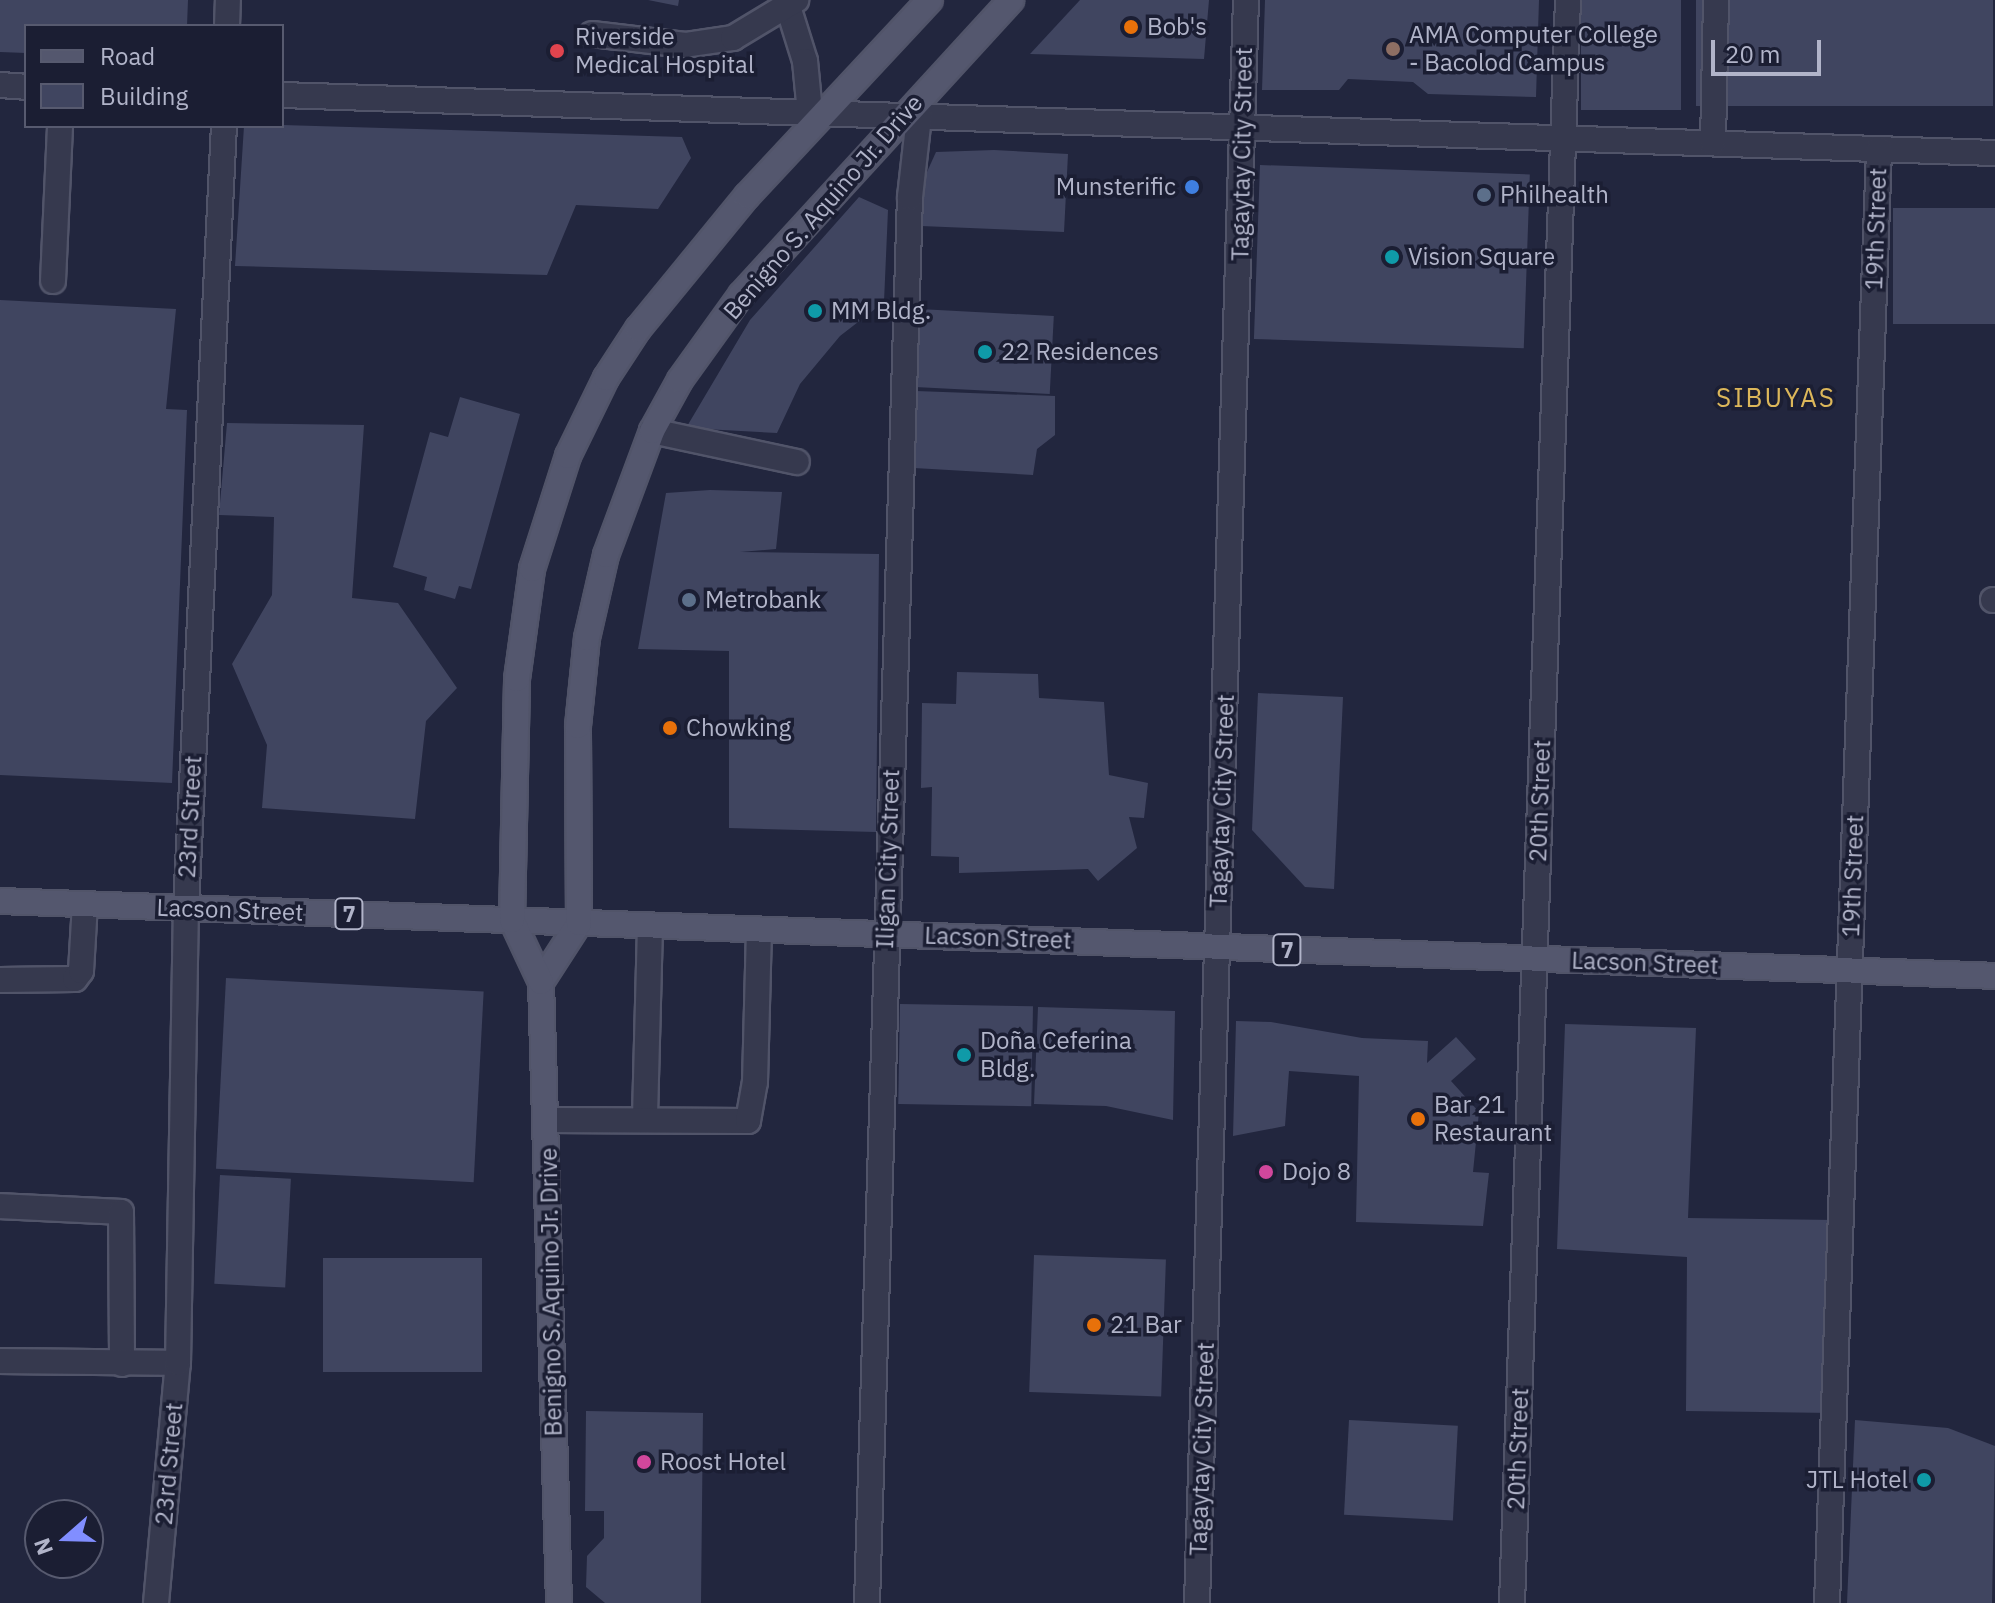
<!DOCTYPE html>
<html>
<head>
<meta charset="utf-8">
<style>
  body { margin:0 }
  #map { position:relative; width:1995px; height:1603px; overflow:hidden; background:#22263e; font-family:"IBM Plex Sans",sans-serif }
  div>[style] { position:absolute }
  .building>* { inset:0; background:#404560; transform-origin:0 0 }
  .roads { filter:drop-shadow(2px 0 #515469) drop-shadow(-2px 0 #515469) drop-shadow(0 2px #515469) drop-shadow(0 -2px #515469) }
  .minor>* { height:24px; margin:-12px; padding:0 12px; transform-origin:12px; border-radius:12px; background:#36394e }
  .major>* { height:24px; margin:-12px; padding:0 12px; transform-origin:12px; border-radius:12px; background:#54576e }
  .dots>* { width:22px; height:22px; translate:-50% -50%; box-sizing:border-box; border:4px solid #1b1e33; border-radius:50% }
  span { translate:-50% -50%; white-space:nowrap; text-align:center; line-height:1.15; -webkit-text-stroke:7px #1b1e33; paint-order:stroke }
  .shield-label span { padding:2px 6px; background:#1b1e33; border:2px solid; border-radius:6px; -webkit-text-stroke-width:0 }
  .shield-label { font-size:22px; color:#b1b4c9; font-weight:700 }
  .poi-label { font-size:24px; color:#b1b4c9 }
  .left { translate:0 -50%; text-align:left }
  .right { translate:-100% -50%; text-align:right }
  .street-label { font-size:24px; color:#b1b4c9 }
  .neighbourhood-label { font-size:26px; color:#dcb75a; letter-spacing:2px }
  .legend { position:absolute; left:24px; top:24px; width:260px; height:104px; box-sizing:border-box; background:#1b1e33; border:2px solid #575a6f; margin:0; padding:10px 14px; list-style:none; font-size:24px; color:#b1b4c9 }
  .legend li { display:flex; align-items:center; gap:16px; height:40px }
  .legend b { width:40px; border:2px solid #575a6f }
  .north { position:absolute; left:24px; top:1499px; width:80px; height:80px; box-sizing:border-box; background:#1b1e33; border:2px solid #575a6f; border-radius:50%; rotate:250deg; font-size:22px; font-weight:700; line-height:32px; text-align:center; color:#b1b4c9 }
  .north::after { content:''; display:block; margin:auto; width:28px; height:36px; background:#818eff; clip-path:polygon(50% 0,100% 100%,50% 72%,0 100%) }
  .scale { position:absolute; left:1711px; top:40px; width:110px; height:36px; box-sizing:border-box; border:4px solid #b1b4c9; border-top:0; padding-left:10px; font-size:24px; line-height:28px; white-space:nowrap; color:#b1b4c9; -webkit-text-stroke:6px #1b1e33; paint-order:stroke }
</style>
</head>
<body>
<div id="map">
  <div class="building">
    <i style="clip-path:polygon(0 0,188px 0,187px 26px,26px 26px,26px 53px,0 52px)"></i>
    <i style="clip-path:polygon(648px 0,679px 0,678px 6px)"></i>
    <i style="clip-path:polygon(1080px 0,1209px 0,1204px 59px,1030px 54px)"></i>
    <i style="clip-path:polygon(1265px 0,1539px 0,1536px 97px,1428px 94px,1413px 82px,1348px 79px,1339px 90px,1262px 90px)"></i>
    <i style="left:1581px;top:0;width:100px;height:110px"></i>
    <i style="left:1696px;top:0;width:297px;height:106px"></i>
    <i style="clip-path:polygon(282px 125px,682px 137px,691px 158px,658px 209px,576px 205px,547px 275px,235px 266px,244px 126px)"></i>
    <i style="clip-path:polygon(994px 150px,1068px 154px,1064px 232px,921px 226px,922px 183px,936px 152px)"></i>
    <i style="left:1260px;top:165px;width:270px;height:174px;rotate:2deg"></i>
    <i style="clip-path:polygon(859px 197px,888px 210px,884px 302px,840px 336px,800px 384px,777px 433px,686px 428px,750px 320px)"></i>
    <i style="left:1995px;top:208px;width:116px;height:102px;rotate:90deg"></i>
    <i style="clip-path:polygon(0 300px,176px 309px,166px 409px,187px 410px,172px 783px,0 775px)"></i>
    <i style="left:919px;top:309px;width:135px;height:78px;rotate:3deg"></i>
    <i style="clip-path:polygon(916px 391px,1055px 396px,1055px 435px,1037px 449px,1033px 475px,914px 468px)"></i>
    <i style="clip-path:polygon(460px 397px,520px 414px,471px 589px,459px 586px,455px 599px,424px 590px,427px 577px,393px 567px,430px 432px,448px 437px)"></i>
    <i style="clip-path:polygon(227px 423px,364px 425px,352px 598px,398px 603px,457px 688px,426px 721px,415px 819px,262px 808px,267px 745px,232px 664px,272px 595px,274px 517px,219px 515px)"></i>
    <i style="clip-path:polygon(710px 490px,782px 492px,776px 549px,740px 552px,879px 554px,876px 832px,729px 828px,729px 651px,638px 649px,666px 493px)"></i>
    <i style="clip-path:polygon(957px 672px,1038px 674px,1039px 698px,1104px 702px,1109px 775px,1148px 783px,1144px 818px,1129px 817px,1137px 848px,1098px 881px,1088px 869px,959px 873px,959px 857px,931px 856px,932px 787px,921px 788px,922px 703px,956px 704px)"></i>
    <i style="clip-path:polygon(1258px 693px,1343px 697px,1334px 889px,1305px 887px,1252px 830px)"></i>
    <i style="left:226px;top:978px;width:258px;height:191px;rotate:3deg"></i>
    <i style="left:900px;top:1004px;width:133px;height:100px;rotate:1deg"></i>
    <i style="clip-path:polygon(1038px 1007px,1175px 1011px,1173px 1120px,1106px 1106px,1034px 1104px)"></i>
    <i style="clip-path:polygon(1236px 1021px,1271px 1022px,1362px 1038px,1428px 1041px,1427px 1063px,1456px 1037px,1476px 1059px,1451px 1081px,1479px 1112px,1473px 1172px,1489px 1173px,1483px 1226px,1356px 1222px,1359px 1076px,1289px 1071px,1285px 1126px,1233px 1136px)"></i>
    <i style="clip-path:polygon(1565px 1024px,1696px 1028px,1688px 1218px,1835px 1220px,1833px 1413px,1686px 1411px,1687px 1257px,1557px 1249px)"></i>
    <i style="left:220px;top:1175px;width:71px;height:109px;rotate:3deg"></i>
    <i style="left:1034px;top:1255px;width:132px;height:137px;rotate:2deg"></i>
    <i style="left:323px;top:1258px;width:159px;height:114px"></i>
    <i style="clip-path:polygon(586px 1411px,703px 1413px,701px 1603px,605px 1603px,586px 1587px,587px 1556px,604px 1538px,604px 1511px,585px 1511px)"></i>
    <i style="left:1349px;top:1420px;width:109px;height:95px;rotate:3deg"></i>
    <i style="clip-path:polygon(1855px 1420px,1948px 1428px,1995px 1446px,1992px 1603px,1847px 1603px)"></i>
  </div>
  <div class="roads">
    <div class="minor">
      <i style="left:786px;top:0;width:64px;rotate:72.7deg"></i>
      <i style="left:805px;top:61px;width:52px;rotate:84.5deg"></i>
      <i style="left:227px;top:26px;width:26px;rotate:-88deg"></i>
      <i style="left:592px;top:34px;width:94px;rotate:6.7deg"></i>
      <i style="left:685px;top:45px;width:49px;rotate:-8.3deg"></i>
      <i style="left:733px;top:38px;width:74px;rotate:-31.1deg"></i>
      <i style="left:0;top:85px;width:26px;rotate:4deg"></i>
      <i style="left:282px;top:95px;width:1714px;rotate:1.94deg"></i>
      <i style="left:1713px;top:143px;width:143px;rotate:-88.8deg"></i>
      <i style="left:53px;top:281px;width:155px;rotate:-87.4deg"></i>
      <i style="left:652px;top:431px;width:148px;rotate:12.1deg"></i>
      <i style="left:1993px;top:600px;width:2px"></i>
      <i style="left:0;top:980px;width:75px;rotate:-0.8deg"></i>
      <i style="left:75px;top:979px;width:10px;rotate:-53deg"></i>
      <i style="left:81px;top:971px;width:67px;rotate:-86.6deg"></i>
      <i style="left:645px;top:1117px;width:191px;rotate:-88.5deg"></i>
      <i style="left:547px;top:1120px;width:201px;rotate:0.3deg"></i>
      <i style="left:748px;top:1121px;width:40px;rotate:-80deg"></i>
      <i style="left:755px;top:1082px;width:152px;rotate:-88.5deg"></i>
      <i style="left:0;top:1206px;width:121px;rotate:2.8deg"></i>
      <i style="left:121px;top:1212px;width:152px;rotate:89.6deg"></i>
      <i style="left:0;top:1361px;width:178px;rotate:0.6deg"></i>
      <i style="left:156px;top:1603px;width:241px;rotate:-84.8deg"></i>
      <i style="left:178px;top:1363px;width:455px;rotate:-89deg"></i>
      <i style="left:186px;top:908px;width:783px;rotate:-87.22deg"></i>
      <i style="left:867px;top:1603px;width:1407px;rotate:-88.25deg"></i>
      <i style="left:910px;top:197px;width:81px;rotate:-83.6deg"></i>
      <i style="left:1197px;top:1603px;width:1604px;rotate:-88.25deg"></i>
      <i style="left:1512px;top:1603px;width:1604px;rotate:-88deg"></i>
      <i style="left:1827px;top:1603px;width:1455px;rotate:-87.95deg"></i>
    </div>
    <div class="major">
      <i style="left:0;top:901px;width:1996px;rotate:2.15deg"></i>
      <i style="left:541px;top:982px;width:70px;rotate:-57.2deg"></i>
      <i style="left:579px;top:923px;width:197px;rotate:-90.3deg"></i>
      <i style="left:578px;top:726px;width:88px;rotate:-84.2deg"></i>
      <i style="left:587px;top:638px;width:85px;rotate:-77.1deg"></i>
      <i style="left:606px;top:555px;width:132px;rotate:-69.6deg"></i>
      <i style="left:652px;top:431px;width:58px;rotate:-61.2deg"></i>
      <i style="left:680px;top:380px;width:105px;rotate:-54.3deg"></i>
      <i style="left:741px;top:295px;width:400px;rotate:-47.5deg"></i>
      <i style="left:559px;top:1603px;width:621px;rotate:-91.66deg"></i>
      <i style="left:541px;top:982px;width:68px;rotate:-115.1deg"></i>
      <i style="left:512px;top:920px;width:241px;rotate:-88.8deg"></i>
      <i style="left:517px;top:679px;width:111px;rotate:-82.2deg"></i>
      <i style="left:532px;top:569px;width:119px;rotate:-72.3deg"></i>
      <i style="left:568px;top:456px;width:87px;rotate:-64deg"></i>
      <i style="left:606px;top:378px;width:59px;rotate:-56.9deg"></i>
      <i style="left:638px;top:329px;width:172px;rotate:-50.7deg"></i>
      <i style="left:747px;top:196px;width:268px;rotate:-47deg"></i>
    </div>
  </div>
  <div class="dots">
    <i style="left:1131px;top:27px;background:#e8710a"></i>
    <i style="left:1393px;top:49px;background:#8d6e63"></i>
    <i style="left:557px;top:51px;background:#e0444e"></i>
    <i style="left:1192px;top:187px;background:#3f7fe0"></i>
    <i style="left:1484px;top:195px;background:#5c6f8a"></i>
    <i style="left:1392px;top:257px;background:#0f9aa8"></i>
    <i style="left:815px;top:311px;background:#0f9aa8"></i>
    <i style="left:985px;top:352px;background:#0f9aa8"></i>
    <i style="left:689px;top:600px;background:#5c6f8a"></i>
    <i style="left:670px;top:728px;background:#e8710a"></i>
    <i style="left:964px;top:1055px;background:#0f9aa8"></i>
    <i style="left:1418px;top:1119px;background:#e8710a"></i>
    <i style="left:1266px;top:1172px;background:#d1479c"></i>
    <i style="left:1094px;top:1325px;background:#e8710a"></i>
    <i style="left:644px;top:1462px;background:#d1479c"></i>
    <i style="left:1924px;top:1480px;background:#0f9aa8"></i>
  </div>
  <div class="shield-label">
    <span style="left:349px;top:914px">7</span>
    <span style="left:1287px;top:950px">7</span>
  </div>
  <div class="poi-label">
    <span class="left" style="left:1147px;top:27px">Bob's</span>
    <span class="left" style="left:1409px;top:49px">AMA Computer College<br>- Bacolod Campus</span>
    <span class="left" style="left:575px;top:51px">Riverside<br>Medical Hospital</span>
    <span class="right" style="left:1176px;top:187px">Munsterific</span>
    <span class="left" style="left:1500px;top:195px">Philhealth</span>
    <span class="left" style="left:1408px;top:257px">Vision Square</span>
    <span class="left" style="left:831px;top:311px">MM Bldg.</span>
    <span class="left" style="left:1001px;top:352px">22 Residences</span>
    <span class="left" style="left:705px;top:600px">Metrobank</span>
    <span class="left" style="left:686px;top:728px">Chowking</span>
    <span class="left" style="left:980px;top:1055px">Doña Ceferina<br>Bldg.</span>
    <span class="left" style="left:1434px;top:1119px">Bar 21<br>Restaurant</span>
    <span class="left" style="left:1282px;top:1172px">Dojo 8</span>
    <span class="left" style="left:1110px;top:1325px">21 Bar</span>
    <span class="left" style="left:660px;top:1462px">Roost Hotel</span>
    <span class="right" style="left:1908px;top:1480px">JTL Hotel</span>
  </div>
  <div class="street-label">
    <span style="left:1242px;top:154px;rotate:-89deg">Tagaytay City Street</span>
    <span style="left:823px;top:207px;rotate:-49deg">Benigno S. Aquino Jr. Drive</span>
    <span style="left:1876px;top:229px;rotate:-88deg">19th Street</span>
    <span style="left:1222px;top:801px;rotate:-88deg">Tagaytay City Street</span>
    <span style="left:1540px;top:801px;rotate:-88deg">20th Street</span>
    <span style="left:190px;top:817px;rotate:-87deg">23rd Street</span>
    <span style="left:888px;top:859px;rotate:-88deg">Iligan City Street</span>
    <span style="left:1853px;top:876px;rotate:-88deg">19th Street</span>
    <span style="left:230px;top:910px;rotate:2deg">Lacson Street</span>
    <span style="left:998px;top:938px;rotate:2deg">Lacson Street</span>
    <span style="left:1645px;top:963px;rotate:2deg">Lacson Street</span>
    <span style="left:551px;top:1292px;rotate:-91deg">Benigno S. Aquino Jr. Drive</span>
    <span style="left:1202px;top:1449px;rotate:-88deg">Tagaytay City Street</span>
    <span style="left:1518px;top:1449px;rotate:-88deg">20th Street</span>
    <span style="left:169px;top:1464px;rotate:-85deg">23rd Street</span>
  </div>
  <div class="neighbourhood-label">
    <span style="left:1776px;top:398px">SIBUYAS</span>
  </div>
  <ul class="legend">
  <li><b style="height:10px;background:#54576e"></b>Road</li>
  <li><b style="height:22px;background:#404560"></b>Building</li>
  </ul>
  <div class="north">N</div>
  <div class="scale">20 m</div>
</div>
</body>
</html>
